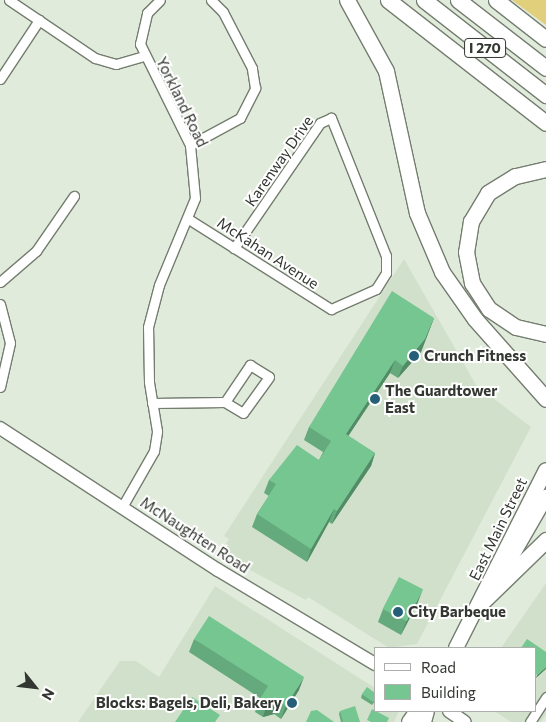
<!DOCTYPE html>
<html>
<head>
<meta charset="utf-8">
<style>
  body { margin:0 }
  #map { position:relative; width:546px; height:722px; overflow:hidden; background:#e1ebdb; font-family:Commissioner,sans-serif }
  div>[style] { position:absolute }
  .built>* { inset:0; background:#d1e0ca }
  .green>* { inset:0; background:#e2cf7b }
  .roads { filter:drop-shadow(1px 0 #747d6f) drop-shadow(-1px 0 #747d6f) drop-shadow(0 1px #747d6f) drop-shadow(0 -1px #747d6f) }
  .street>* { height:9px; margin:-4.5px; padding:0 4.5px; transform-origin:4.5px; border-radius:4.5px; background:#fff }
  .secondary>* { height:12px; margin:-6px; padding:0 6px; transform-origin:6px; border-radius:6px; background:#fff }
  .primary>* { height:14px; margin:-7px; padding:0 7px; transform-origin:7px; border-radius:7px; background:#fff }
  .highway>* { height:15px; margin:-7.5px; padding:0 7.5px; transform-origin:7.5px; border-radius:7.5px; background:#fff }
  .wall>* { inset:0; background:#65aa7c }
  .shaded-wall>* { inset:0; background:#528b65 }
  .building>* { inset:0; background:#75c690; transform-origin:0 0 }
  .dots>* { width:14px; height:14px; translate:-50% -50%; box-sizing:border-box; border:2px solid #fff; border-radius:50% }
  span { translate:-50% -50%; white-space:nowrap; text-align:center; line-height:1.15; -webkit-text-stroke:4px #fff; paint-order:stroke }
  .shield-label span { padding:1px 4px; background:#fff; border:1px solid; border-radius:4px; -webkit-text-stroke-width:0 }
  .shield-label { font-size:14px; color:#333731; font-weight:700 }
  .street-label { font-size:15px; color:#333731 }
  .poi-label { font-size:15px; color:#333731; font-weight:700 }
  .left { translate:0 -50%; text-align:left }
  .right { translate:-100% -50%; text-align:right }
  .legend { position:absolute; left:374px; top:647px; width:162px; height:65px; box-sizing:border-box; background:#fff; border:1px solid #adafad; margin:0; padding:6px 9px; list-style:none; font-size:15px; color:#333731 }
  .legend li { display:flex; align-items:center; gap:10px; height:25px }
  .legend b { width:25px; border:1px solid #adafad }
  .north { position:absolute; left:10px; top:662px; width:50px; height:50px; -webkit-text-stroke:4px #fff; paint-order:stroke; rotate:119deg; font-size:14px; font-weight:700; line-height:20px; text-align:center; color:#333731 }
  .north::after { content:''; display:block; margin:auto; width:18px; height:22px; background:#333731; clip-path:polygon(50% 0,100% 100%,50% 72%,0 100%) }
</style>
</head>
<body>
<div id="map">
  <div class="built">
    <i style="clip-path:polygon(404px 259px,476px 385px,531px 427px,417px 644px,389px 648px,308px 597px,306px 600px,220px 554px,229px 539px,224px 536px)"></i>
    <i style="clip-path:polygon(546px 583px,546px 715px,541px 722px,511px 722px,494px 711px,535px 711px,535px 648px,501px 648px)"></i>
    <i style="clip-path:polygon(215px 586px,375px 688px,375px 711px,399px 711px,394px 722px,78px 722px,120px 661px,136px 661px,159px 677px)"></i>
  </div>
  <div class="green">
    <i style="clip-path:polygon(512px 0,546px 0,546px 25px)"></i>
  </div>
  <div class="roads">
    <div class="street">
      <i style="left:9px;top:0;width:104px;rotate:34deg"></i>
      <i style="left:95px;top:58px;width:22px;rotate:16deg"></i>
      <i style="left:116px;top:64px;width:29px;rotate:-16deg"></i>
      <i style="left:0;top:79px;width:71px;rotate:-56.5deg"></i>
      <i style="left:190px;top:145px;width:57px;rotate:-28.4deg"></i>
      <i style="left:240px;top:118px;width:34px;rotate:-63deg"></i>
      <i style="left:255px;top:88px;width:20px;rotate:-99deg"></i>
      <i style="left:252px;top:68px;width:63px;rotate:-117.4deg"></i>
      <i style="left:223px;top:12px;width:17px;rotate:-135deg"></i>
      <i style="left:190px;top:220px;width:167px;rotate:32.3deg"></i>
      <i style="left:331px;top:309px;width:49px;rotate:-24deg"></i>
      <i style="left:376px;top:289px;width:19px;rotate:-58deg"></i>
      <i style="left:386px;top:273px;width:17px;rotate:-90deg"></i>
      <i style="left:386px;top:256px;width:149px;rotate:-111.7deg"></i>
      <i style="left:331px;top:118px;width:12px;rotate:156deg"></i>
      <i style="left:320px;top:123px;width:152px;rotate:124.5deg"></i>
      <i style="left:0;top:282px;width:48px;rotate:-40.7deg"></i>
      <i style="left:36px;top:251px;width:67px;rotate:-55.4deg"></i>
      <i style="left:0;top:304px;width:40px;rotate:75.6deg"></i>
      <i style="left:10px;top:343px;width:45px;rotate:102.8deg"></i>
      <i style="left:250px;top:365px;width:22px;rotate:32deg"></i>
      <i style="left:269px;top:377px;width:44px;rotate:125.8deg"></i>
      <i style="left:243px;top:413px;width:21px;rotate:-149deg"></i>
      <i style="left:225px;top:402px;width:45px;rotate:-56deg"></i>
      <i style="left:152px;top:403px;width:73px;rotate:-0.8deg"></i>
      <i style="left:122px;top:507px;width:64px;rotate:-60.3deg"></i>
      <i style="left:154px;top:451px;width:20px;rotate:-81deg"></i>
      <i style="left:157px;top:431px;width:50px;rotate:-99.3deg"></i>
      <i style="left:149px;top:382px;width:55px;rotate:-91deg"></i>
      <i style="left:148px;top:327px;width:43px;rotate:-75.3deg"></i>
      <i style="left:159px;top:285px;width:94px;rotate:-67.5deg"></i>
      <i style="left:195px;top:198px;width:53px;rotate:-95.4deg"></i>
      <i style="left:190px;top:145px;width:113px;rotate:-116.3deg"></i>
      <i style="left:140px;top:44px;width:32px;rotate:-77deg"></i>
      <i style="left:147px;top:13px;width:18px;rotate:-45deg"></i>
      <i style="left:530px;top:722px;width:30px;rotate:-57deg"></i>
    </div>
    <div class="secondary">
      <i style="left:0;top:428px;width:260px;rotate:33.1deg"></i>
      <i style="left:218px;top:570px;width:183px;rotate:30.9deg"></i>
      <i style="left:449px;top:711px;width:19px;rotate:35deg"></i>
    </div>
    <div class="primary">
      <i style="left:498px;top:580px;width:96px;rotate:-60deg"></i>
      <i style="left:456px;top:648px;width:199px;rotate:-63.2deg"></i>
      <i style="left:409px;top:722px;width:14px;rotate:-54deg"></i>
      <i style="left:424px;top:722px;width:11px;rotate:-75deg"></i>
    </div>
    <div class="highway">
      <i style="left:347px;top:0;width:81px;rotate:61.2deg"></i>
      <i style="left:386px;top:71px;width:145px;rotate:77.7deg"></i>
      <i style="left:417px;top:213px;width:64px;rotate:67deg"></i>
      <i style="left:442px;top:272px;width:57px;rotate:54.9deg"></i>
      <i style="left:475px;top:319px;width:107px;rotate:48.4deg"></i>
      <i style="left:388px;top:0;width:200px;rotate:37.9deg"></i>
      <i style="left:424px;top:0;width:155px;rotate:37.9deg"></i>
      <i style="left:458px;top:0;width:111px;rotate:37.7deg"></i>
      <i style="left:496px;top:0;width:63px;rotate:38deg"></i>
      <i style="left:546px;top:169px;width:32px;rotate:167deg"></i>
      <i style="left:515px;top:176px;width:32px;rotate:148deg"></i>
      <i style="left:488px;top:193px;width:33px;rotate:121deg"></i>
      <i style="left:471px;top:221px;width:31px;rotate:99deg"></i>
      <i style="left:466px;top:252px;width:32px;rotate:79deg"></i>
      <i style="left:472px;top:283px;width:31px;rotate:57deg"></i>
      <i style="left:489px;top:309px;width:32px;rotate:34deg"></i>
      <i style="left:516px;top:327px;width:31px;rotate:13deg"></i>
      <i style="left:481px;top:603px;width:91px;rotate:-44.1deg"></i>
    </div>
  </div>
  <div class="wall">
    <i style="clip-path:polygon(434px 318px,421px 352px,398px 378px,390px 373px,348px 436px,375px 453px,371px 466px,332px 524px,329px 522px,307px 562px,252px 527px,257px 514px,269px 496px,264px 493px,269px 480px,319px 460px,323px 452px,304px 440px,309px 427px)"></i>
    <i style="clip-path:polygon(418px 602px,401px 635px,378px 622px,383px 609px)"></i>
    <i style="clip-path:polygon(194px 639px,299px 690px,281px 719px,274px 714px,263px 717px,255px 712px,260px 698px,189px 652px)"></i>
    <i style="clip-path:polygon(362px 694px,375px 701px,372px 705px,361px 698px)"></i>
    <i style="clip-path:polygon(340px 711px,360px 722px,341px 722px,339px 714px)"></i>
  </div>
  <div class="shaded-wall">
    <i style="clip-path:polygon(434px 318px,421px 352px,398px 378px,403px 366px)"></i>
    <i style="clip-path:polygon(395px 360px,390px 373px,341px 447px,346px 434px)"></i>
    <i style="clip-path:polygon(375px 453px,371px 466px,332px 524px,337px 511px)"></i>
    <i style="clip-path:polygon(334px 509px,329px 522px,307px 562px,311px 549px)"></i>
    <i style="clip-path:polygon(423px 589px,418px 602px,401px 635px,406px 622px)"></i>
    <i style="clip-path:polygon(546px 667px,546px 669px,536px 678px,537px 675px)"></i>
    <i style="clip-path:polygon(304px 677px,299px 690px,281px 719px,286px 706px)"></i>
    <i style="clip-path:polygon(278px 701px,274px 714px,263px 717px,267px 704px)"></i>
  </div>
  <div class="building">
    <i style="clip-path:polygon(392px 291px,434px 318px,425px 339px,403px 366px,395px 360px,346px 434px,375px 453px,337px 511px,334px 509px,311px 549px,257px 514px,276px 484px,269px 480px,297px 445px,319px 460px,331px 441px,309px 427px)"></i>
    <i style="left:399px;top:577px;width:27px;height:36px;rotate:27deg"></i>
    <i style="clip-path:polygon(209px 616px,304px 677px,286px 706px,278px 701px,267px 704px,260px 699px,268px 686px,194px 639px)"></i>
    <i style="clip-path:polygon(527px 639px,546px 652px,546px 667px,537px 675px,535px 673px,535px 648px,521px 648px)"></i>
    <i style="clip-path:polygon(367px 687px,375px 693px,375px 699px,373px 702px,362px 694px)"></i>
    <i style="clip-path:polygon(192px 697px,220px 715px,215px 722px,175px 722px)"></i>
    <i style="clip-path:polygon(355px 706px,360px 722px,343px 722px,340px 711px)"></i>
    <i style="clip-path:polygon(372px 709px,389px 718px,387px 722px,371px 722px,367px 720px)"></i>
    <i style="clip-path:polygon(317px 710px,334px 722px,306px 722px,311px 711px)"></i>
  </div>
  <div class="dots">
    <i style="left:414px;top:356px;background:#256078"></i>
    <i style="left:375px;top:399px;background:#256078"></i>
    <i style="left:398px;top:612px;background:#256078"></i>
    <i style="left:292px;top:703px;background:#256078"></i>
  </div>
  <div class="shield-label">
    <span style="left:485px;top:48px">I 270</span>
  </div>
  <div class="street-label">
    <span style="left:182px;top:102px;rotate:64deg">Yorkland Road</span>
    <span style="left:279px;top:161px;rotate:-55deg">Karenway Drive</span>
    <span style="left:268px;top:253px;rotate:33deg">McKahan Avenue</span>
    <span style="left:498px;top:529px;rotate:-64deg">East Main Street</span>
    <span style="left:195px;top:535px;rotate:33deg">McNaughten Road</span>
  </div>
  <div class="poi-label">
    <span class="left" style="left:424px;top:356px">Crunch Fitness</span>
    <span class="left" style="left:385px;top:399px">The Guardtower<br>East</span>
    <span class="left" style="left:408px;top:612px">City Barbeque</span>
    <span class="right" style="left:282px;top:703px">Blocks: Bagels, Deli, Bakery</span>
  </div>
  <ul class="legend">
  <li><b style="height:6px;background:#fff"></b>Road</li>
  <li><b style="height:14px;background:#75c690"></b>Building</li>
  </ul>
  <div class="north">N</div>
</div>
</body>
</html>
